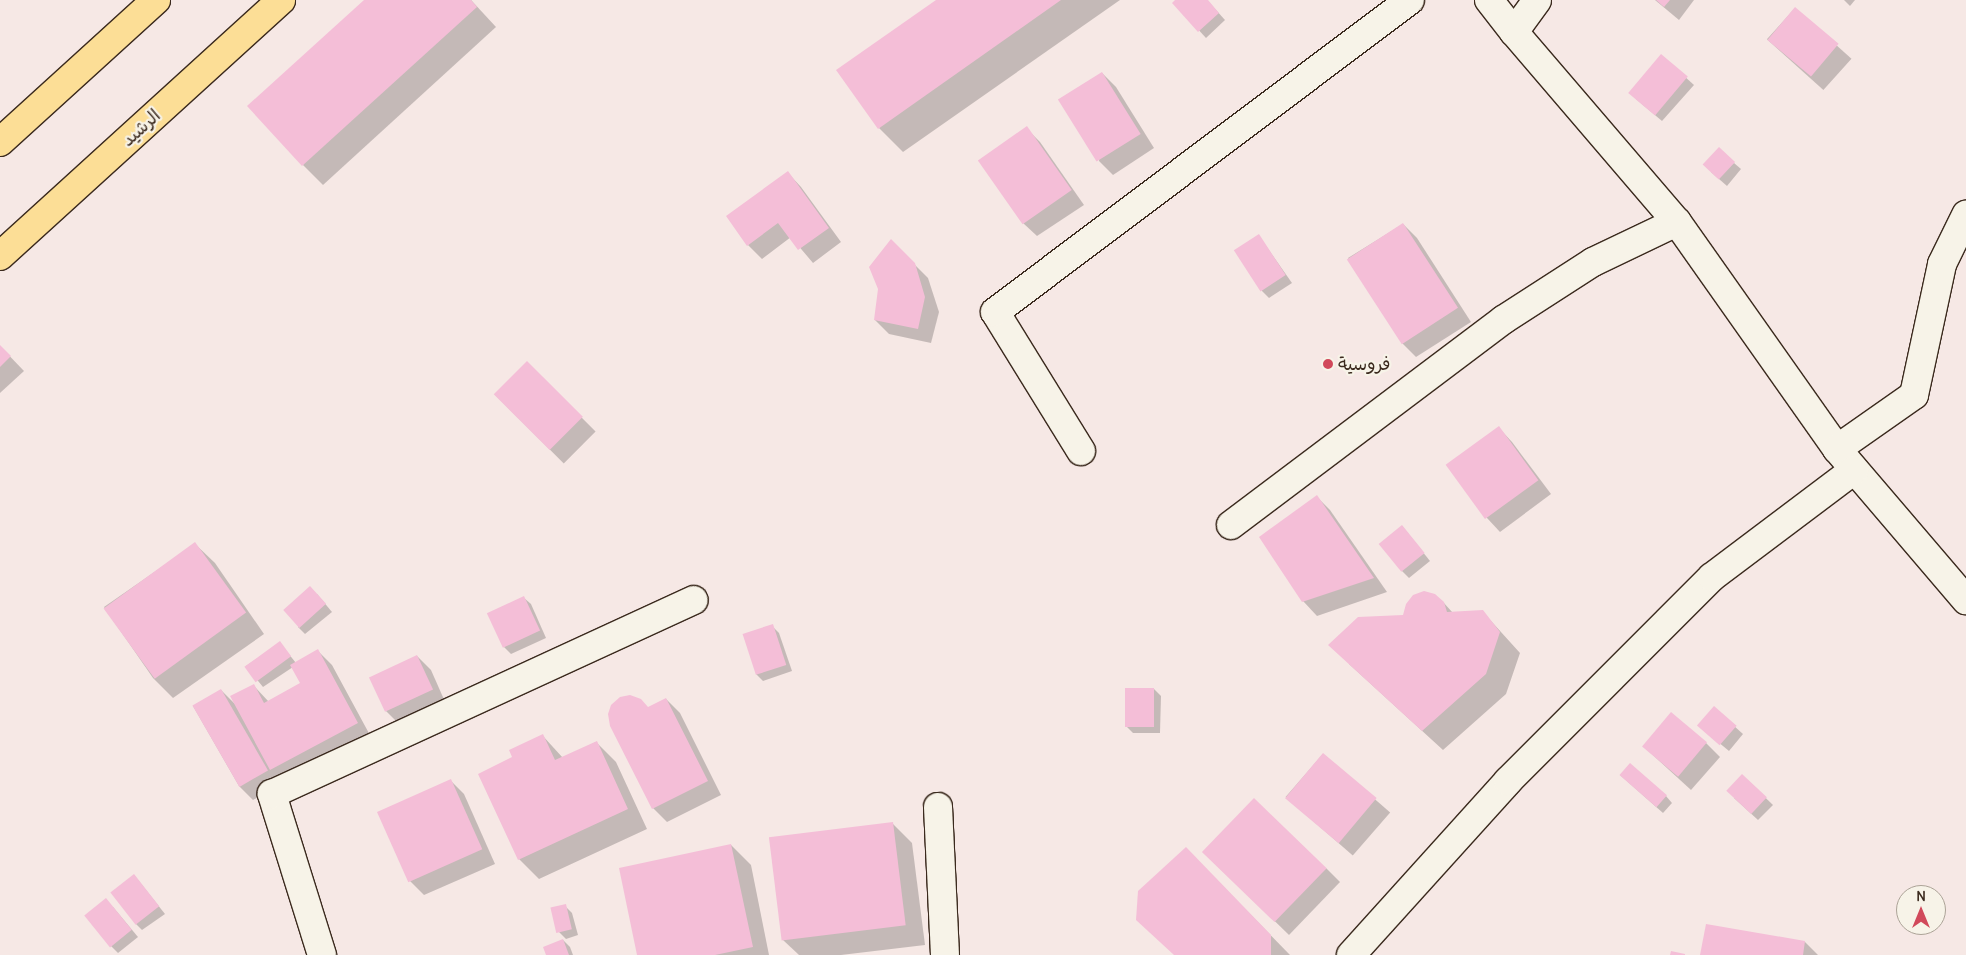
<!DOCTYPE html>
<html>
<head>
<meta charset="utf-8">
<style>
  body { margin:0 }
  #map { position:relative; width:1966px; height:955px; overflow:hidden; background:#f6e8e5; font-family:Delius,"Playpen Sans Arabic",sans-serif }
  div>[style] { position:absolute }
  .shadow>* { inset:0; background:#0003; transform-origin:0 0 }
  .building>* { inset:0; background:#f4bed7; transform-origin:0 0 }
  .roads { filter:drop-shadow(1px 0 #3b2a1e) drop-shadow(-1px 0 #3b2a1e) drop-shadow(0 1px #3b2a1e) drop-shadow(0 -1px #3b2a1e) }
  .minor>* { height:28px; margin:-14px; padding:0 14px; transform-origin:14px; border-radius:14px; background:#f7f3e8 }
  .major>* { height:28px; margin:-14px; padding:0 14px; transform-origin:14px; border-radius:14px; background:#fcde96 }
  .dots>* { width:14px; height:14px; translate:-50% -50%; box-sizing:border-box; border:2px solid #f7f3e8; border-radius:50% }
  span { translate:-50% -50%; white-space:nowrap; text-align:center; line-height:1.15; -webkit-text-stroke:4.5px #f7f3e8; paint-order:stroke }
  .street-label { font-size:18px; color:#3b2a1e }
  .poi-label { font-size:18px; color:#3b2a1e }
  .left { translate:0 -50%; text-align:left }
  .north { position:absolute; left:1896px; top:885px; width:50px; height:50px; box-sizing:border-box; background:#f7f3e8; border:1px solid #aca397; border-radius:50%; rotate:0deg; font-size:14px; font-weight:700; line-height:20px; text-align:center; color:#3b2a1e }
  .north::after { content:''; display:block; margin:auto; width:18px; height:22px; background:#d1495b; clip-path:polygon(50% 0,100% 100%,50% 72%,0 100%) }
</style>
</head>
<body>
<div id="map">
  <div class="shadow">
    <i style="clip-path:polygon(366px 0,471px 0,496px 27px,323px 185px,303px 165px)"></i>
    <i style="clip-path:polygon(938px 0,1120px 0,903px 152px,879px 128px)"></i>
    <i style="clip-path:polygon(1177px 0,1207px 0,1225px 20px,1206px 38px,1174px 3px)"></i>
    <i style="clip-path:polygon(1655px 0,1694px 0,1679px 20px)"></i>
    <i style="clip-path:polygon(1844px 0,1855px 0,1850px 6px)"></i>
    <i style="left:1795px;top:8px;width:76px;height:42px;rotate:42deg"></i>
    <i style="clip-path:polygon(1661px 55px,1694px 85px,1662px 121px,1636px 99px)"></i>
    <i style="clip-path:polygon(1102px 73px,1116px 87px,1154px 148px,1113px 175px,1099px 161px)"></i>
    <i style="clip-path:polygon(1026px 128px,1040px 142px,1084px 205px,1037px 236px,1023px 223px,980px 160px)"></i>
    <i style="clip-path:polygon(1734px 163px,1741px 169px,1727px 186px,1711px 172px)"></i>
    <i style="clip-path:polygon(788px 173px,801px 187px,841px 242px,813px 263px,791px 237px,762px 259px,748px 245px)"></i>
    <i style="clip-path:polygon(1403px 224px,1417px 238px,1471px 322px,1416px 357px,1402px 343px,1348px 258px)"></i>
    <i style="clip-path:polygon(1259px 236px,1292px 283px,1269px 298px,1262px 291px)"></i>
    <i style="clip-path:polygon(891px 241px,928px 278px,939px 312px,931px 343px,889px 334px,875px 320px)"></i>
    <i style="clip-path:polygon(0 346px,24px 371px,0 393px)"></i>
    <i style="left:527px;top:363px;width:97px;height:45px;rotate:45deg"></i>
    <i style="clip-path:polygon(1499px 428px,1512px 442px,1551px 494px,1500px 532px,1487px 518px,1448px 465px)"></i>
    <i style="clip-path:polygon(1317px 497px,1330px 510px,1387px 592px,1317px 616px,1303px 601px)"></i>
    <i style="clip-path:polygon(1402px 526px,1430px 561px,1409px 578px,1402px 571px)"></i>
    <i style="clip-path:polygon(195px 544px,215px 563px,264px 634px,173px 698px,153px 678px,104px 607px)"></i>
    <i style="clip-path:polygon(317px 594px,332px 612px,305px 634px,298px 627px)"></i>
    <i style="clip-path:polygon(524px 598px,531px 604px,546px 638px,511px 654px,504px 647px)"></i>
    <i style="clip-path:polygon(1443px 602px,1453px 613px,1482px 611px,1520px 653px,1506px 694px,1443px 750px,1349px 664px)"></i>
    <i style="clip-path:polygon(772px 626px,779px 633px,792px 671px,763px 681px,756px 674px)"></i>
    <i style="clip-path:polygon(280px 643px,296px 663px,318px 651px,332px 665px,371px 737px,285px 783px,277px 775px,281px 784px,253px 800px,239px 786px,193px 706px,221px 690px,235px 704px,254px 686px,269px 702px,302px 684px,293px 667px,263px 687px,246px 666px)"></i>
    <i style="clip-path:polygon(417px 656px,431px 670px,446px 704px,399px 724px,385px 710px)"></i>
    <i style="clip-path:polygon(1154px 689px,1161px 696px,1160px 733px,1133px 733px,1126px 726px)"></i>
    <i style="clip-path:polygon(666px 699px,680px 713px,721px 795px,667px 822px,653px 808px,648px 708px)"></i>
    <i style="clip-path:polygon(1714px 708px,1743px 734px,1729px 751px,1706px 732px)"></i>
    <i style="clip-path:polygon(542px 735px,563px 758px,596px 742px,616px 762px,647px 829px,539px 879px,519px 859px,514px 758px)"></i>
    <i style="clip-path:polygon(1706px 743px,1720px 757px,1691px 790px,1643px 746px)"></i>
    <i style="left:1323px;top:754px;width:89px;height:57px;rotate:41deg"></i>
    <i style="clip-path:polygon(1620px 775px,1666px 796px,1672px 803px,1663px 813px)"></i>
    <i style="clip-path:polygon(1743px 776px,1773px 805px,1758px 820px,1734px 798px)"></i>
    <i style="clip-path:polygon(450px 780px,464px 794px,495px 864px,424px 895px,410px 881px)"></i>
    <i style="clip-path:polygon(892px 823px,912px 843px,925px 945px,841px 955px,799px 955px,783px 940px)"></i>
    <i style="clip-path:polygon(731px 845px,751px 865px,769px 955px,638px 955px)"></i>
    <i style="clip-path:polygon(1217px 865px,1326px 868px,1340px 882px,1289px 935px)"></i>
    <i style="clip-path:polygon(1206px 869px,1290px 955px,1174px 955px)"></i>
    <i style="clip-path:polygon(134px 875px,165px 914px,142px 930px,136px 924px)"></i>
    <i style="clip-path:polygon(565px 906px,572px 913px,578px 935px,566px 939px,559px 932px)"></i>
    <i style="clip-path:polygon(113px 907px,138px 937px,118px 953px,111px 946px)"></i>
    <i style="clip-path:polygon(563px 940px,570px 947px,573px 955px,547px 955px)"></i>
    <i style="clip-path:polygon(1805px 942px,1818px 955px,1701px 955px)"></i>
  </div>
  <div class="building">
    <i style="clip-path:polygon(364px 0,471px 0,477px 7px,302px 166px,247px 106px)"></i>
    <i style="clip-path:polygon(936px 0,1061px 0,878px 129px,836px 70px)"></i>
    <i style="clip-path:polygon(1175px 0,1208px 0,1219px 13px,1198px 32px,1172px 3px)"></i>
    <i style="clip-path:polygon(1656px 0,1670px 0,1664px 7px)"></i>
    <i style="left:1795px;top:7px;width:57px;height:43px;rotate:40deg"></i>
    <i style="left:1661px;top:54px;width:35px;height:51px;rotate:40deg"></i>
    <i style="left:1102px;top:72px;width:73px;height:52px;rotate:58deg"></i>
    <i style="left:1027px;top:126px;width:78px;height:60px;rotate:55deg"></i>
    <i style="left:1719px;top:147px;width:22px;height:24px;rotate:43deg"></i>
    <i style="clip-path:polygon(788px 171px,829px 228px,798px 250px,778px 223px,747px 246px,726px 216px)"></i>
    <i style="left:1403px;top:223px;width:101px;height:67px;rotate:57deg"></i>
    <i style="left:1259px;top:234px;width:49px;height:30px;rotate:57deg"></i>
    <i style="clip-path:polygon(891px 239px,915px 263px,925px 297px,918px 329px,874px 320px,878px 289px,869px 267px)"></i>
    <i style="clip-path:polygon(0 345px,11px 356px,0 367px)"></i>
    <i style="left:527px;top:361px;width:79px;height:47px;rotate:45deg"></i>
    <i style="left:1499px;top:426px;width:67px;height:66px;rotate:54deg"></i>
    <i style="clip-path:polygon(1317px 495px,1374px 578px,1302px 602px,1259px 537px)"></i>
    <i style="left:1402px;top:525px;width:36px;height:30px;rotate:51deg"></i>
    <i style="left:195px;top:542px;width:87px;height:113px;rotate:54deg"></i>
    <i style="left:310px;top:586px;width:24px;height:36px;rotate:48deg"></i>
    <i style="clip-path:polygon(1424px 591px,1435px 594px,1444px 602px,1447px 612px,1483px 610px,1500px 632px,1486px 674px,1422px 731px,1328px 645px,1358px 617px,1403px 615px,1406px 604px,1413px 595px)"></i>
    <i style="left:524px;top:596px;width:38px;height:41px;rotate:65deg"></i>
    <i style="left:773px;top:624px;width:43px;height:32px;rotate:72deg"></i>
    <i style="left:280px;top:641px;width:19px;height:44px;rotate:54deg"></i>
    <i style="clip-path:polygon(318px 649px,358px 723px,270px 770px,230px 696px,254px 684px,264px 703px,300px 683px,290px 665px)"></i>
    <i style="left:417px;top:655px;width:38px;height:53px;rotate:65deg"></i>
    <i style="left:1125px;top:688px;width:29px;height:39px"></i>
    <i style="left:221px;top:689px;width:94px;height:33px;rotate:60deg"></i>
    <i style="clip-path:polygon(630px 695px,641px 699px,648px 707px,666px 698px,708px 781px,652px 809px,610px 726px,608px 714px,611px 705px,620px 697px)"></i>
    <i style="left:1714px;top:706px;width:30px;height:26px;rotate:41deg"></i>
    <i style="left:1671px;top:712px;width:47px;height:45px;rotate:40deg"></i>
    <i style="clip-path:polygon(543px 734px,555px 760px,597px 741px,628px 809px,518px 860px,478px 774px,512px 757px,509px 750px)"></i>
    <i style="left:1323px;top:753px;width:70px;height:59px;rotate:40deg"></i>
    <i style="left:1630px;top:763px;width:49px;height:16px;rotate:41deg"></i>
    <i style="left:1742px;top:774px;width:34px;height:23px;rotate:43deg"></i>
    <i style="left:451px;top:779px;width:77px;height:81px;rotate:66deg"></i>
    <i style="left:1254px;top:798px;width:101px;height:75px;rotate:44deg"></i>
    <i style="left:893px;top:822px;width:104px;height:125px;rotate:83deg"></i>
    <i style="clip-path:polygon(731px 844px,753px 947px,715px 955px,637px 955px,619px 868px)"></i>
    <i style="clip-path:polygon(1186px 847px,1271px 935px,1271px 955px,1174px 955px,1136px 920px,1138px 891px)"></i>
    <i style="left:134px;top:874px;width:41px;height:30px;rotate:52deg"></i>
    <i style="left:106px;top:898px;width:41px;height:28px;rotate:51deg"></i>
    <i style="left:566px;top:904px;width:26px;height:16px;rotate:77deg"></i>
    <i style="clip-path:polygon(1706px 924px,1805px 941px,1803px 955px,1700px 955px)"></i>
    <i style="clip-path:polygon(563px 939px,569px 955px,546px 955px,543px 947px)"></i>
    <i style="clip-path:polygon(1671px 951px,1685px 954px,1685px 955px,1670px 955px)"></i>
  </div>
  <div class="roads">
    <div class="minor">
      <i style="left:1489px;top:0;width:41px;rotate:52deg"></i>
      <i style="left:1514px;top:32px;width:250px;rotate:49.4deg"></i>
      <i style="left:1677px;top:222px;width:278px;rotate:54.8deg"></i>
      <i style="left:1837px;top:449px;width:199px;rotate:49.5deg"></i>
      <i style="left:1514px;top:32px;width:39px;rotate:-54deg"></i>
      <i style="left:1837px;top:449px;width:94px;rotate:-35deg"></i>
      <i style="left:1914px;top:395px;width:134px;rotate:-77.9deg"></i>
      <i style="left:1942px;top:264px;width:55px;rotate:-63.9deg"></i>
      <i style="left:1081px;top:451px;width:163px;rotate:-121.7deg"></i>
      <i style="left:995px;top:312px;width:519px;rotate:-36.94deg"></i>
      <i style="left:1231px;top:525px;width:341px;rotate:-37deg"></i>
      <i style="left:1503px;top:320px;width:107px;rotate:-32.8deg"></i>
      <i style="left:1593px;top:262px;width:93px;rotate:-25.5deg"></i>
      <i style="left:938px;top:807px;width:148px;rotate:87.3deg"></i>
      <i style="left:322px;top:955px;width:169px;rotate:-107.3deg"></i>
      <i style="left:272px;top:794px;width:464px;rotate:-24.7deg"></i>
      <i style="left:1351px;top:955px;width:234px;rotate:-47.9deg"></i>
      <i style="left:1508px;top:781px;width:288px;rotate:-45deg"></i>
      <i style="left:1712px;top:577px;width:178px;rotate:-37deg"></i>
    </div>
    <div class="major">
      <i style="left:0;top:142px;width:211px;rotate:-42.3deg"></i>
      <i style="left:0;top:256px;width:380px;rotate:-42.3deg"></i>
    </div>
  </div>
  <div class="dots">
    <i style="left:1328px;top:364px;background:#d1495b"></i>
  </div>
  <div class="street-label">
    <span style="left:141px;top:128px;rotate:-42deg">الرشيد</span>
  </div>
  <div class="poi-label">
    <span class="left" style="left:1338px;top:364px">فروسية</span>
  </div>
  <div class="north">N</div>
</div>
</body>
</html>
